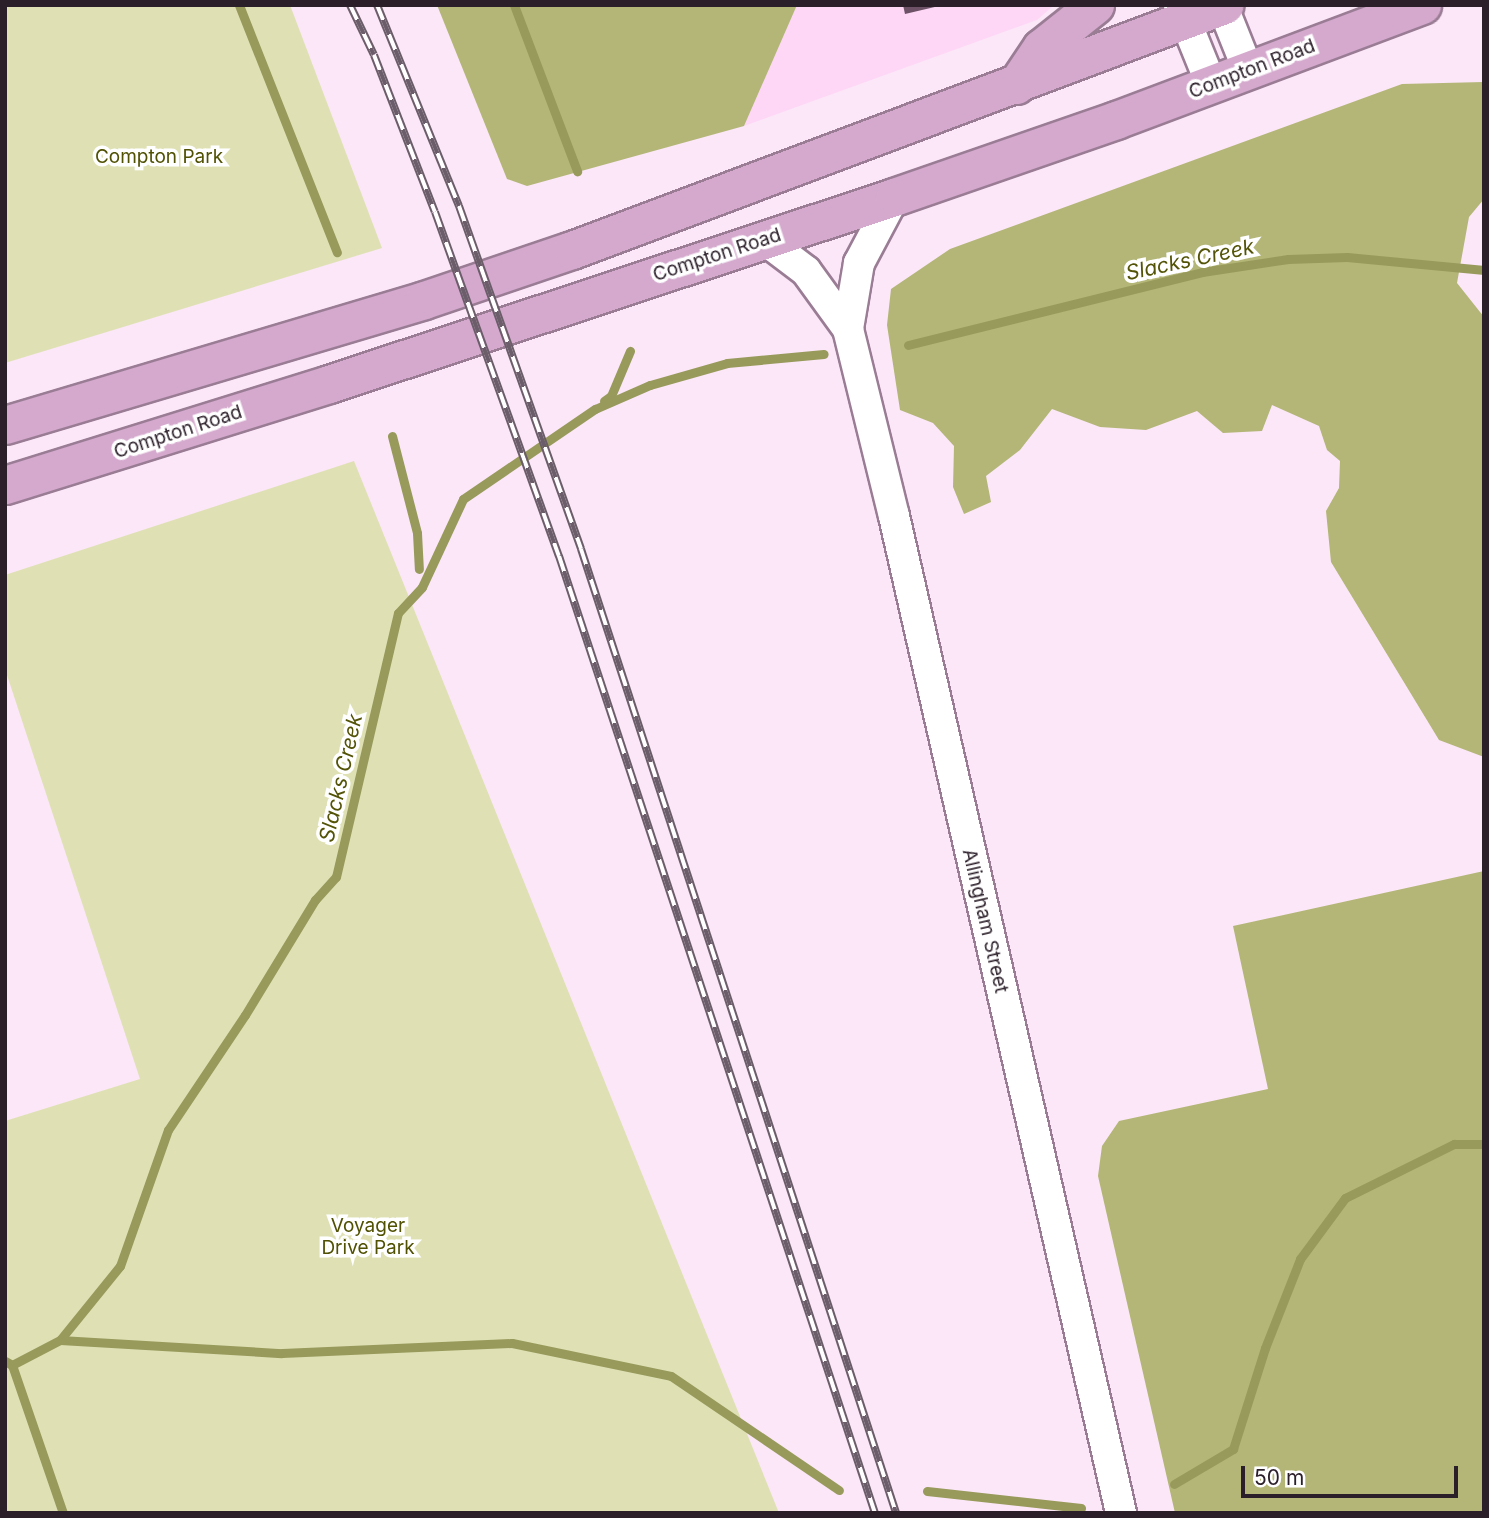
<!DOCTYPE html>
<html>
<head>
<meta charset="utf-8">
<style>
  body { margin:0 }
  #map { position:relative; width:1489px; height:1518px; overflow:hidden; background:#fbe7f7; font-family:Inter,sans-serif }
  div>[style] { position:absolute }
  .built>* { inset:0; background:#fed7f6 }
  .green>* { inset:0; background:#dfe1b5 }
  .forest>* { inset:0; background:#b3b677 }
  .stream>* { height:9px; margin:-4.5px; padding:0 4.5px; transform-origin:4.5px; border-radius:4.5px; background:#989a5c }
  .building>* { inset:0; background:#6c5167 }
  .roads { filter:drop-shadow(2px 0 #9a7d95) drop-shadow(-2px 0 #9a7d95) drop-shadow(0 2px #9a7d95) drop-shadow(0 -2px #9a7d95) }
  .minor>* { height:30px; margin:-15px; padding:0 15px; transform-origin:15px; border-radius:15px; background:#fff }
  .major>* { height:37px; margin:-18.5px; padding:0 18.5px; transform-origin:18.5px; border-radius:18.5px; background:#d4a9cd }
  .rail>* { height:8px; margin-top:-4px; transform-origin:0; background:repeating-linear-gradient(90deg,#fff 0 16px,#6b5d69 0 32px); box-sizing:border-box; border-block:2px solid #6b5d69 }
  span { translate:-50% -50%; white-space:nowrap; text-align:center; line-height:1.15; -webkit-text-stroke:7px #fff; paint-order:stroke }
  .street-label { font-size:19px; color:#2b1f29 }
  .park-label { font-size:19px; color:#505103 }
  .water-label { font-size:21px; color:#535407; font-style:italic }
  .frame { position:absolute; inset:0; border:7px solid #2b1f29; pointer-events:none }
  .scale { position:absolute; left:1241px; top:1466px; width:217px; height:32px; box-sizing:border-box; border:4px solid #2b1f29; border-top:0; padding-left:9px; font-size:21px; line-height:24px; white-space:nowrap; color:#2b1f29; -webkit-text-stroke:5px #fff; paint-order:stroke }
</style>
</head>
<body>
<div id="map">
  <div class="built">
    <i style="clip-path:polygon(797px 5px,1054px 5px,1037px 20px,744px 126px)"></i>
  </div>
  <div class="green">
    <i style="clip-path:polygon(5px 5px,290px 5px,382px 248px,5px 363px)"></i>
    <i style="clip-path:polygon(354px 461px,779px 1513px,5px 1513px,5px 1121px,140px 1079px,5px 669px,5px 575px)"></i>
  </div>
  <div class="forest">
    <i style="clip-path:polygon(437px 5px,797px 5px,744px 126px,527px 186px,507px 179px)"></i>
    <i style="clip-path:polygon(1484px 82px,1484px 199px,1469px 217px,1457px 283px,1484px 317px,1484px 757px,1439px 740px,1331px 562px,1326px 511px,1339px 488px,1340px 461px,1327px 450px,1319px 426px,1272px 405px,1262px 431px,1223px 433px,1197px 411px,1146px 430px,1100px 427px,1052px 409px,1020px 450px,986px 476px,991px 502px,964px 514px,953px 487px,954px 446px,933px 423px,900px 410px,887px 325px,891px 289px,950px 249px,1402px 84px)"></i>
    <i style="clip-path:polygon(1484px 871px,1484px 1513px,1175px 1513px,1098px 1176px,1102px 1146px,1119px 1121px,1268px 1089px,1233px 926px)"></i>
  </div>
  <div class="stream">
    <i style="left:239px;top:5px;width:266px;rotate:68.4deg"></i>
    <i style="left:514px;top:5px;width:178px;rotate:69.2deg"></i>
    <i style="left:908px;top:345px;width:303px;rotate:-13.9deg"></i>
    <i style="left:1202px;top:272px;width:87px;rotate:-8.6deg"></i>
    <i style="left:1288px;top:259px;width:59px;rotate:-1.9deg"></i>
    <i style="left:1347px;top:257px;width:138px;rotate:5.4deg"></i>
    <i style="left:604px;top:401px;width:9px;rotate:-36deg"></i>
    <i style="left:611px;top:396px;width:49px;rotate:-67.1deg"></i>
    <i style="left:392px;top:436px;width:100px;rotate:75.5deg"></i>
    <i style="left:417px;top:533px;width:36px;rotate:87deg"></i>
    <i style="left:60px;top:1340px;width:222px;rotate:3.4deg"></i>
    <i style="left:282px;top:1353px;width:230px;rotate:-2.5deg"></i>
    <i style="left:512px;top:1343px;width:162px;rotate:11.7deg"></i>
    <i style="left:671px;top:1376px;width:203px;rotate:34.2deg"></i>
    <i style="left:5px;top:1361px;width:8px;rotate:30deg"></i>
    <i style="left:12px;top:1365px;width:54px;rotate:-27.5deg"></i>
    <i style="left:60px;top:1340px;width:95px;rotate:-51deg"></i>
    <i style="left:120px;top:1266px;width:144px;rotate:-70.6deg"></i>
    <i style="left:168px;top:1130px;width:138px;rotate:-56.2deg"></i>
    <i style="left:245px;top:1015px;width:135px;rotate:-58.7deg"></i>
    <i style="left:315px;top:900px;width:31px;rotate:-48deg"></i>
    <i style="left:336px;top:877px;width:271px;rotate:-76.8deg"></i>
    <i style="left:398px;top:613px;width:35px;rotate:-47deg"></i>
    <i style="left:422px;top:587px;width:97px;rotate:-65deg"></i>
    <i style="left:463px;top:499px;width:160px;rotate:-34.3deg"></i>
    <i style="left:595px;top:409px;width:60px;rotate:-23.6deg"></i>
    <i style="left:650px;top:385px;width:80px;rotate:-15.9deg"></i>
    <i style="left:727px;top:363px;width:97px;rotate:-5.3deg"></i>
    <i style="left:12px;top:1365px;width:157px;rotate:71deg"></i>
    <i style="left:1174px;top:1484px;width:69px;rotate:-30.7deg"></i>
    <i style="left:1233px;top:1449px;width:106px;rotate:-72.4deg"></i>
    <i style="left:1265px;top:1348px;width:96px;rotate:-68.5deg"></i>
    <i style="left:1300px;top:1259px;width:76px;rotate:-53.6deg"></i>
    <i style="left:1345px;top:1198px;width:122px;rotate:-26.4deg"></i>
    <i style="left:1454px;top:1144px;width:30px"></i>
    <i style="left:927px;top:1491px;width:155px;rotate:6.3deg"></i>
  </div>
  <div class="building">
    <i style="clip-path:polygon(903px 5px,939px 5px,939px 6px,905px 14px)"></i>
  </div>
  <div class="roads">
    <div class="minor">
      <i style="left:1179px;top:5px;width:85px;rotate:67.9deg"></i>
      <i style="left:1222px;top:5px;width:70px;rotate:68.2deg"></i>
      <i style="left:894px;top:197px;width:75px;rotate:117.9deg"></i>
      <i style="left:859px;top:263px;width:67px;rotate:99.5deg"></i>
      <i style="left:848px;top:329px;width:193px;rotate:76.2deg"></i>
      <i style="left:894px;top:516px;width:1023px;rotate:77.17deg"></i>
      <i style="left:765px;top:240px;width:51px;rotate:37.1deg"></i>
      <i style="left:806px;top:271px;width:72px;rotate:54.1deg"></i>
    </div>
    <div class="major">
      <i style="left:1016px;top:85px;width:45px;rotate:-56deg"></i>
      <i style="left:1041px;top:48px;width:69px;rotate:-38.5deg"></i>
      <i style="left:5px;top:425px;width:437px;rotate:-16.6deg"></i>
      <i style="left:424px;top:300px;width:156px;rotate:-18.7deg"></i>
      <i style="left:572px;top:250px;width:697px;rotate:-20.59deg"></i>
      <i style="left:5px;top:485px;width:339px;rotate:-17.3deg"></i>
      <i style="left:329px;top:384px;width:595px;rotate:-18.31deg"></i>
      <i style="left:894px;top:197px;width:235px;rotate:-19.1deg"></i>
      <i style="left:1116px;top:120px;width:327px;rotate:-20.6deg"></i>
    </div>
  </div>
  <div class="rail">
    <i style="left:350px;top:5px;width:55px;rotate:64.4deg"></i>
    <i style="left:374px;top:55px;width:168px;rotate:68.8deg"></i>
    <i style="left:435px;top:212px;width:366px;rotate:70.2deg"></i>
    <i style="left:559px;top:556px;width:1008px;rotate:71.73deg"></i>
    <i style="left:377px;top:5px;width:217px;rotate:67.8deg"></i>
    <i style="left:459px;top:206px;width:364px;rotate:70.4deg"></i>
    <i style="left:581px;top:549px;width:1014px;rotate:71.9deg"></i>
  </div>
  <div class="street-label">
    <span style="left:1252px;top:69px;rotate:-21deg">Compton Road</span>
    <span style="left:717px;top:255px;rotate:-18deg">Compton Road</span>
    <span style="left:178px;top:432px;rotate:-18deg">Compton Road</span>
    <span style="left:985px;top:921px;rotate:77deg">Allingham Street</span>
  </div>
  <div class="park-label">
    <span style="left:159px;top:157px">Compton Park</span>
    <span style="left:368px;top:1237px">Voyager<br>Drive Park</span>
  </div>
  <div class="water-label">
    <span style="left:1190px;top:260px;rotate:-12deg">Slacks Creek</span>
    <span style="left:341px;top:778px;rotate:-77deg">Slacks Creek</span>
  </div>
  <div class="frame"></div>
  <div class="scale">50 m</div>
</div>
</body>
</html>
